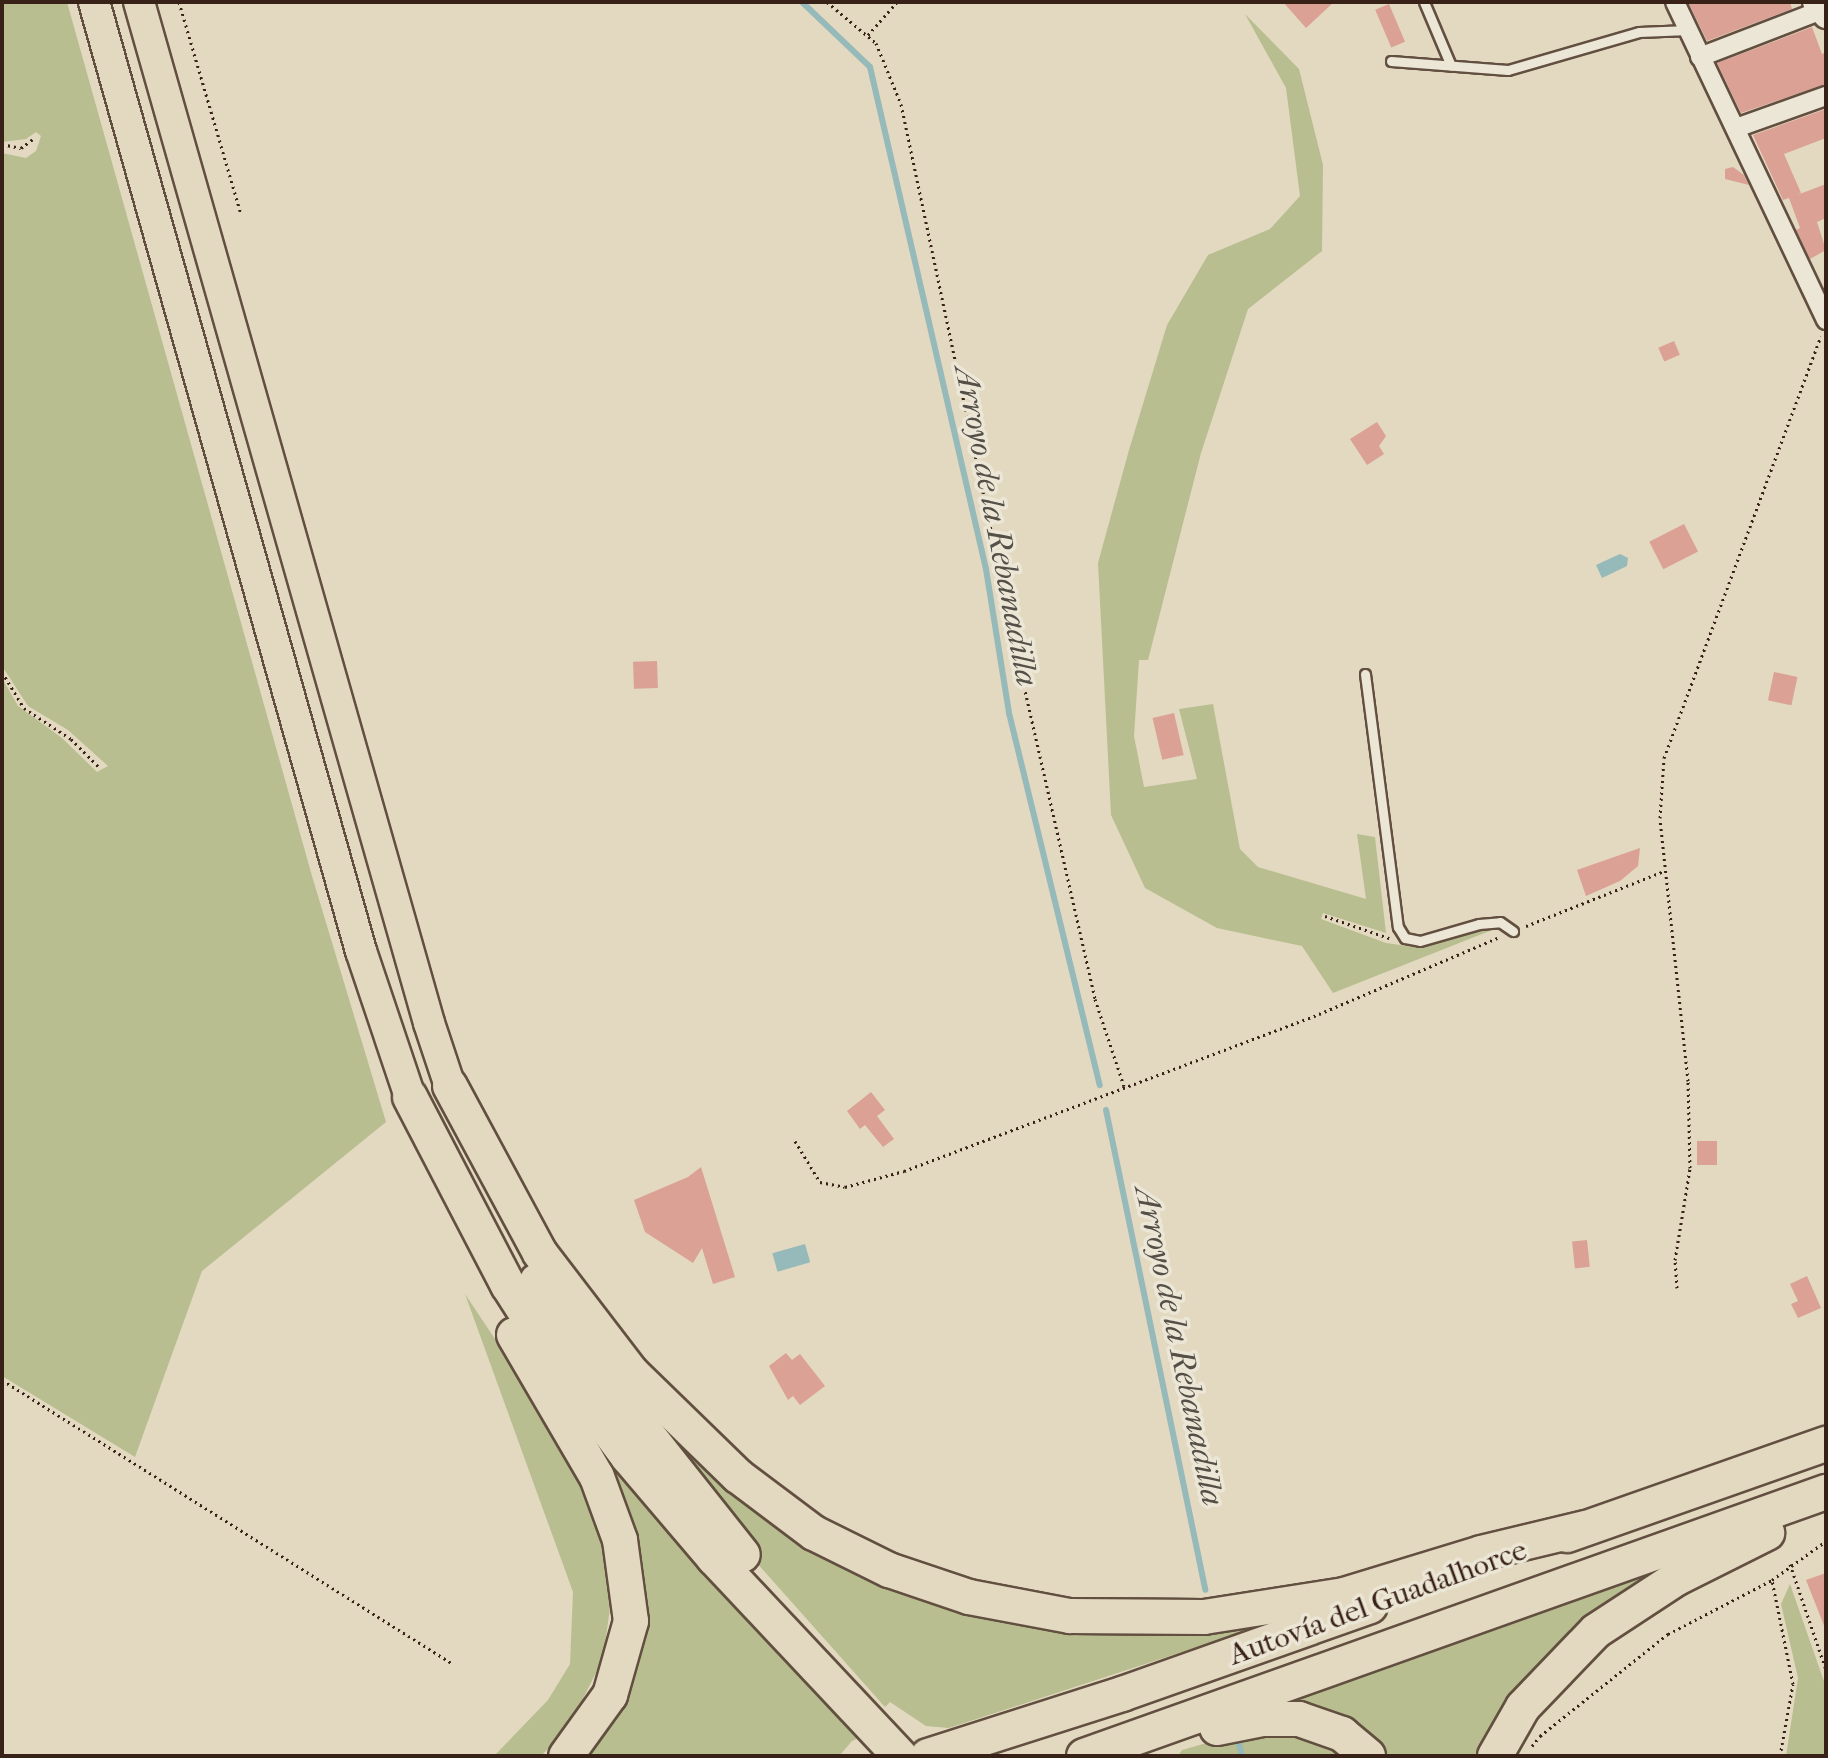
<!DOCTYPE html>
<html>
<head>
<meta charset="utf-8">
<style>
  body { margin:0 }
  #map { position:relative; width:1828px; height:1758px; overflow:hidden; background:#e2d9c0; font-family:"IM FELL French Canon",serif }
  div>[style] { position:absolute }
  .green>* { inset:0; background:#b8be8f }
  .water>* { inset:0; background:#96b9b9; transform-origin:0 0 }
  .stream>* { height:6px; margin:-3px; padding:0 3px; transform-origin:3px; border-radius:3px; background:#96b9b9 }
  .building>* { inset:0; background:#dba195; transform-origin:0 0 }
  .path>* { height:3px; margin-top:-1.5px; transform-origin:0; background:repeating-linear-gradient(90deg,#382116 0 2px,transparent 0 6px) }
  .roads { filter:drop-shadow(2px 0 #624f40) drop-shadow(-2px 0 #624f40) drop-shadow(0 2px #624f40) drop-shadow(0 -2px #624f40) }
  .service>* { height:9px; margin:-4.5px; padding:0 4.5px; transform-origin:4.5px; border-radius:4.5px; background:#ece6d6 }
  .minor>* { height:18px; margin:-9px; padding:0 9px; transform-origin:9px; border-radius:9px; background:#ece6d6 }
  .tertiary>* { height:24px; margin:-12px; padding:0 12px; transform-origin:12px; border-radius:12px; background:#ece6d6 }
  .primary>* { height:30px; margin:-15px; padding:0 15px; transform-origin:15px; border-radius:15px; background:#e2d9c0 }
  .motorway>* { height:34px; margin:-17px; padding:0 17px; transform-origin:17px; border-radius:17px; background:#e2d9c0 }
  span { translate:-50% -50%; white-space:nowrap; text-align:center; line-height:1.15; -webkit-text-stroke:7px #ece6d6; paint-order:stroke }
  .street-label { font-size:30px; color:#382116 }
  .water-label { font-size:32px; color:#544f47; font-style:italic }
  .frame { position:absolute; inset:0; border:4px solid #382116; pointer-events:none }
</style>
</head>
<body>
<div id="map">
  <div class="green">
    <i style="clip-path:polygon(2px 2px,67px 2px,312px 876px,386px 1122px,202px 1271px,135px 1457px,2px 1376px,2px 678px,18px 706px,62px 738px,97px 772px,108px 766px,68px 730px,28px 706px,2px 666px,2px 153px,26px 158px,36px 151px,41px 136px,36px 132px,26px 139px,2px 142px)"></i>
    <i style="clip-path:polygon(1245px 14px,1299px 69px,1323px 165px,1322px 251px,1248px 309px,1201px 453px,1148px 660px,1139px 660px,1134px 736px,1144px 787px,1197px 779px,1179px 709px,1213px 704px,1240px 849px,1258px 867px,1366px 899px,1357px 834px,1375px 837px,1386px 933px,1323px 913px,1321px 919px,1386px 943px,1414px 947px,1491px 926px,1492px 930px,1333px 993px,1302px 946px,1217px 928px,1145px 888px,1111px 815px,1098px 563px,1129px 450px,1167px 325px,1208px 255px,1270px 229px,1300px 196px,1286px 88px)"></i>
    <i style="clip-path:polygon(465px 1294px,555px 1429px,591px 1496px,606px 1550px,610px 1608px,603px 1659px,568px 1728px,541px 1756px,494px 1756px,548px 1700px,570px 1664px,573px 1592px)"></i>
    <i style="clip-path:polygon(597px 1345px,905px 1587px,1280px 1620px,949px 1728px,926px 1726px,890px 1702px,885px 1707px,749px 1554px)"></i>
    <i style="clip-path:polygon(579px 1417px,866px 1735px,852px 1741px,839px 1756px,589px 1756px,614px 1712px,633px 1666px)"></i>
    <i style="clip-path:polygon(1671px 1565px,1514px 1697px,1474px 1756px,1382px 1756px,1277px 1707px)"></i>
    <i style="clip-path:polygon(1790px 1584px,1826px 1687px,1826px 1756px,1786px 1756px,1798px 1678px,1781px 1604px)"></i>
    <i style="clip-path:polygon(1296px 1728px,1352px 1756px,1178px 1756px,1182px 1750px,1238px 1734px)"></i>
  </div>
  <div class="water">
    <i style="clip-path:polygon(1620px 554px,1628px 558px,1627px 566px,1602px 578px,1596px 565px)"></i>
    <i style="left:805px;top:1244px;width:19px;height:34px;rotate:74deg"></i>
  </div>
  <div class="stream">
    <i style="left:802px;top:2px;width:94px;rotate:43.7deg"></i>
    <i style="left:870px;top:67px;width:515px;rotate:76.99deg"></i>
    <i style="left:986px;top:569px;width:146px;rotate:80.9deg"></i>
    <i style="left:1009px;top:713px;width:383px;rotate:76.3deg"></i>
    <i style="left:1106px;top:1110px;width:490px;rotate:78.3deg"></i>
    <i style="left:1238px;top:1740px;width:16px;rotate:76deg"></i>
  </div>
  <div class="building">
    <i style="clip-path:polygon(1283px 2px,1334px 2px,1306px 28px)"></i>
    <i style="clip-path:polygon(1688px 2px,1790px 2px,1792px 9px,1707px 41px)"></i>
    <i style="left:1389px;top:4px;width:41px;height:15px;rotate:67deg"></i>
    <i style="clip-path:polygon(1812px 27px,1822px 54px,1826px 52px,1826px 84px,1741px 113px,1717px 63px)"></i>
    <i style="clip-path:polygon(1826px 109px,1826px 138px,1784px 154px,1801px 193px,1797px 195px,1826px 184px,1826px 218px,1817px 222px,1826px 250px,1810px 259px,1796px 230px,1800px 228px,1789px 198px,1783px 200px,1753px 135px)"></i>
    <i style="clip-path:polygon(1733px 167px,1744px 175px,1749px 185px,1725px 179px,1725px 169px)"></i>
    <i style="left:1674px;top:341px;width:15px;height:17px;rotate:67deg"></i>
    <i style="clip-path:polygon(1377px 422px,1386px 436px,1379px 446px,1384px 454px,1367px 465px,1350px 439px)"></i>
    <i style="left:1684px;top:524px;width:31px;height:39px;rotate:63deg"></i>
    <i style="left:657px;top:661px;width:27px;height:24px;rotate:88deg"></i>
    <i style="left:1774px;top:672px;width:24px;height:29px;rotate:12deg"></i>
    <i style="left:1174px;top:713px;width:43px;height:22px;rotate:77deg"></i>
    <i style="clip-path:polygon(1640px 848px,1638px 866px,1620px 881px,1586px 896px,1577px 870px)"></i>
    <i style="clip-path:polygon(871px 1092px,885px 1110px,877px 1116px,894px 1139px,883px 1147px,865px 1125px,860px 1129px,847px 1111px)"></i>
    <i style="left:1697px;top:1141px;width:20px;height:24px"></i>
    <i style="clip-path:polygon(701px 1167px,735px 1277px,713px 1284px,702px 1248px,693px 1263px,645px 1232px,634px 1200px,688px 1177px)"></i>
    <i style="left:1587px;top:1240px;width:27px;height:15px;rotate:84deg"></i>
    <i style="clip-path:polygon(1807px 1276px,1821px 1308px,1798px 1318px,1791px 1304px,1798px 1301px,1790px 1284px)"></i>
    <i style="clip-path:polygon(786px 1353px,792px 1360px,800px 1354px,825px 1386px,800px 1405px,793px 1396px,788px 1400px,769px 1366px)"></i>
    <i style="clip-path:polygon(1826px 1573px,1826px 1628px,1825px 1628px,1806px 1580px)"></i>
  </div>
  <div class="path">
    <i style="left:179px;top:2px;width:221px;rotate:73.7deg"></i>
    <i style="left:827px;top:2px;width:64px;rotate:39.9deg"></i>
    <i style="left:876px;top:43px;width:66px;rotate:67.7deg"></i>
    <i style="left:901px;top:104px;width:595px;rotate:78.07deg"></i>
    <i style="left:1024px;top:686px;width:321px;rotate:77.2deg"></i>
    <i style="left:1095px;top:999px;width:92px;rotate:71.6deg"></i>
    <i style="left:868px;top:35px;width:44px;rotate:-48.7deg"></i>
    <i style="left:2px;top:144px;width:19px;rotate:12deg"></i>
    <i style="left:21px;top:148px;width:15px;rotate:-37deg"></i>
    <i style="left:2px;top:672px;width:42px;rotate:58.6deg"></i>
    <i style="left:24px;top:708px;width:56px;rotate:33.4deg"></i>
    <i style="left:71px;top:739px;width:41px;rotate:45deg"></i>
    <i style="left:1325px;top:916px;width:68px;rotate:19deg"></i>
    <i style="left:1526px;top:926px;width:149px;rotate:-21.7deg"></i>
    <i style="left:795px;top:1141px;width:48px;rotate:58.6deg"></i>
    <i style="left:820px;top:1182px;width:25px;rotate:11deg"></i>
    <i style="left:845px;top:1187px;width:61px;rotate:-15.2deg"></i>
    <i style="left:904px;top:1171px;width:444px;rotate:-20.7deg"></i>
    <i style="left:1319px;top:1014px;width:194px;rotate:-23.1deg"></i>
    <i style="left:1677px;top:1288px;width:28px;rotate:-94deg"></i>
    <i style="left:1675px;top:1260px;width:93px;rotate:-80.7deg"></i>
    <i style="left:1690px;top:1168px;width:87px;rotate:-91.3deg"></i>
    <i style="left:1688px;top:1081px;width:264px;rotate:-96.1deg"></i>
    <i style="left:1660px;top:818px;width:60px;rotate:-86.2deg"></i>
    <i style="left:1664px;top:758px;width:450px;rotate:-69.6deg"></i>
    <i style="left:2px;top:1380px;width:533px;rotate:32.2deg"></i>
    <i style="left:1790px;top:1564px;width:112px;rotate:71.2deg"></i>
    <i style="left:1532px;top:1746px;width:13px;rotate:-51deg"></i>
    <i style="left:1540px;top:1736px;width:164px;rotate:-38.6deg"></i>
    <i style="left:1668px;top:1634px;width:117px;rotate:-27.4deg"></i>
    <i style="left:1780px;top:1756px;width:73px;rotate:-79.8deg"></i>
    <i style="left:1793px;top:1684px;width:106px;rotate:-101.4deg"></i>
    <i style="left:1772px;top:1580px;width:67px;rotate:-35.8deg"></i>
  </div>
  <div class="roads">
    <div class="service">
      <i style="left:1424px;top:2px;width:69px;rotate:67.1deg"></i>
      <i style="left:1391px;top:61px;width:117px;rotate:4.4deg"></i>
      <i style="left:1508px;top:70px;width:136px;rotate:-16.2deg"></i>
      <i style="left:1639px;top:32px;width:49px;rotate:-2.3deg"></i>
      <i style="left:1365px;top:674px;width:255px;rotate:82.6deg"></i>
      <i style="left:1398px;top:927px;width:13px;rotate:58deg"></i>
      <i style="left:1405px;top:938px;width:15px;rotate:11deg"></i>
      <i style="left:1420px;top:941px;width:61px;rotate:-16.1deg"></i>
      <i style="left:1479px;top:924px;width:21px;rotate:-5deg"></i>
      <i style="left:1500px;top:922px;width:16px;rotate:35deg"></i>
    </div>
    <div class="minor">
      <i style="left:1675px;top:2px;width:352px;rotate:64.6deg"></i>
      <i style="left:1700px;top:57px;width:131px;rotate:-21.1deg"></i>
      <i style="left:1736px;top:128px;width:96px;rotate:-19.6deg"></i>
    </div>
    <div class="tertiary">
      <i style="left:1815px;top:2px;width:18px;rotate:52deg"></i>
    </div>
    <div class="primary">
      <i style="left:94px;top:2px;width:986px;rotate:74.29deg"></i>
      <i style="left:361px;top:951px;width:154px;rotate:71.4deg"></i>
      <i style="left:139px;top:2px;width:1061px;rotate:74.14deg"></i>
      <i style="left:429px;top:1023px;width:66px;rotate:71.6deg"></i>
    </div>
    <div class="motorway">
      <i style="left:450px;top:1086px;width:190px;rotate:61.7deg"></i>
      <i style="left:540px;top:1253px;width:150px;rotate:52.6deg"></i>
      <i style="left:631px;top:1372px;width:149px;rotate:44.2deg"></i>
      <i style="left:738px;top:1476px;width:95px;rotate:36.9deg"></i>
      <i style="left:814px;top:1533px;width:84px;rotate:26.3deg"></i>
      <i style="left:889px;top:1570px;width:84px;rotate:18.6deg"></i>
      <i style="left:969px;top:1597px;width:103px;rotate:10.7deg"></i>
      <i style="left:1070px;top:1616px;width:134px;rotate:0.4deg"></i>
      <i style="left:1204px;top:1617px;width:142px;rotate:-8.9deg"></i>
      <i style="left:1344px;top:1595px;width:143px;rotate:-17deg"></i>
      <i style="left:1481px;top:1553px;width:107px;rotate:-13.5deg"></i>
      <i style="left:410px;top:1097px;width:212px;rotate:62.5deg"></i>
      <i style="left:508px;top:1285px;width:89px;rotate:57.4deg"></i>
      <i style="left:556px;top:1360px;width:121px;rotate:53.4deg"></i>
      <i style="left:628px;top:1457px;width:133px;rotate:49.6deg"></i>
      <i style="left:714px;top:1558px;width:272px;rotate:46.8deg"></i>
      <i style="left:537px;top:1281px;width:73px;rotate:58.5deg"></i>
      <i style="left:575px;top:1343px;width:270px;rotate:51.6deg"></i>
      <i style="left:514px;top:1335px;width:164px;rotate:59.7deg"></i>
      <i style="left:597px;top:1477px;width:67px;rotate:69.9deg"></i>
      <i style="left:620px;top:1540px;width:82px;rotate:82.3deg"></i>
      <i style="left:631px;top:1621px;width:77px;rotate:105.8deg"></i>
      <i style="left:610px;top:1695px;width:75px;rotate:125.8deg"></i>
      <i style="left:1567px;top:1535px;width:275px;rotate:-19.4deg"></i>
      <i style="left:1217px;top:1728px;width:46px;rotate:-11.3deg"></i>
      <i style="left:1262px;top:1719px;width:37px"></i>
      <i style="left:1299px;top:1719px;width:46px;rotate:19.2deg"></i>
      <i style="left:1342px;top:1734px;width:34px;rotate:40deg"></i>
      <i style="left:928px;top:1756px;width:204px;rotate:-17.7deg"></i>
      <i style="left:1122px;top:1694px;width:263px;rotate:-19.5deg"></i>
      <i style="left:1084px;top:1756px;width:788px;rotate:-19.59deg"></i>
      <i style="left:1495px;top:1756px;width:56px;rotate:-60.3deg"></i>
      <i style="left:1523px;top:1707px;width:105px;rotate:-46.2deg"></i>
      <i style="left:1596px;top:1631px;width:97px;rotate:-33.2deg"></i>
      <i style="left:1677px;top:1578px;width:101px;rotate:-26.6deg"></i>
    </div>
  </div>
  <div class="street-label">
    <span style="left:1378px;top:1603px;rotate:-20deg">Autovía del Guadalhorce</span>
  </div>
  <div class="water-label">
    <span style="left:996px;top:526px;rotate:79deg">Arroyo de la Rebanadilla</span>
    <span style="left:1179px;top:1346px;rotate:78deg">Arroyo de la Rebanadilla</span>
  </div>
  <div class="frame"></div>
</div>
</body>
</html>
